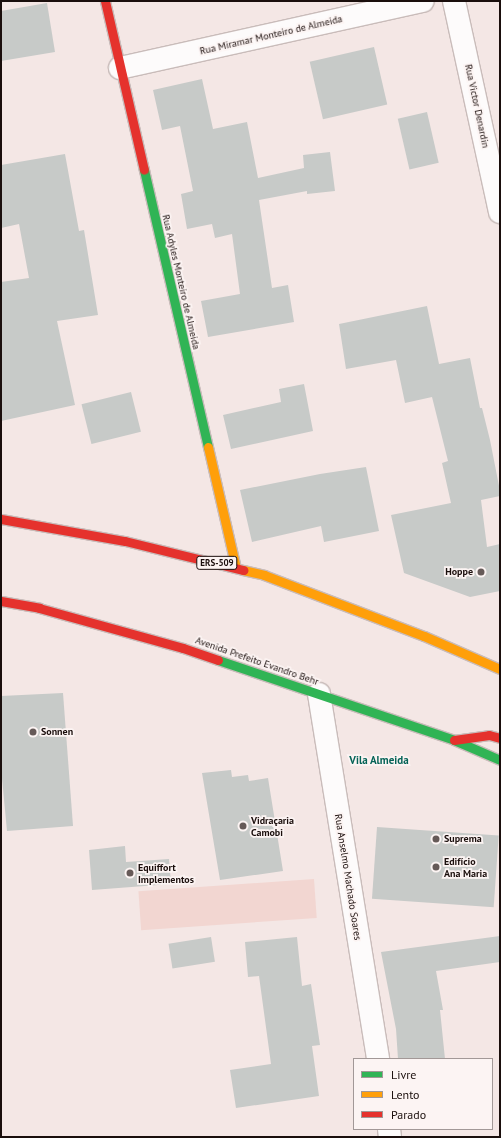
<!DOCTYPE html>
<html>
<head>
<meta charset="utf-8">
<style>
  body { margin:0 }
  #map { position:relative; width:501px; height:1138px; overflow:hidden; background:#f4e7e5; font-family:"PT Sans",sans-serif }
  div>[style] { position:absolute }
  .green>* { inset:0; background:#f2d6d1; transform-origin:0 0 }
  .building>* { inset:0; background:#c7cac8; transform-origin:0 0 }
  .roads { filter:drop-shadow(1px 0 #c9bcba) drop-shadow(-1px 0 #c9bcba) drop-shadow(0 1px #c9bcba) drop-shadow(0 -1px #c9bcba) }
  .street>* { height:22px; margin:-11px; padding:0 11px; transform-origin:11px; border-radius:11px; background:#fdfbfb }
  .fast>* { height:9px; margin:-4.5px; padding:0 4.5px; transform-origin:4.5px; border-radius:4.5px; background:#30b455 }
  .slow>* { height:9px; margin:-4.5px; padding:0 4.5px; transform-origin:4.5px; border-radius:4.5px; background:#ff9f0a }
  .jam>* { height:9px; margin:-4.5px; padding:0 4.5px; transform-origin:4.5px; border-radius:4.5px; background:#e5322d }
  .dots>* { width:11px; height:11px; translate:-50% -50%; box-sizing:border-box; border:2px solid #fcf4f3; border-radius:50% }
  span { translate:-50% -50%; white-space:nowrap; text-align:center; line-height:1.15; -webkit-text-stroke:3.5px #fcf4f3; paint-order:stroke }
  .shield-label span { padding:1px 3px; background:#fcf4f3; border:1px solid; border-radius:3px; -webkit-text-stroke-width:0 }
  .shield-label { font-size:9px; color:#1a0e0c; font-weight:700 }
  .street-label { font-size:10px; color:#1a0e0c }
  .poi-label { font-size:10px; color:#1a0e0c; font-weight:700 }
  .right { translate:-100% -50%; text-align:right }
  .left { translate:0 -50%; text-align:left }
  .neighbourhood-label { font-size:11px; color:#056357; font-weight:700 }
  .frame { position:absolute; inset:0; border:2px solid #1a0e0c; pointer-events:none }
  .legend { position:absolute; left:353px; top:1058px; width:140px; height:72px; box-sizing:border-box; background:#fcf4f3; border:1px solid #a29897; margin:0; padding:5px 7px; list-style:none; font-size:12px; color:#1a0e0c }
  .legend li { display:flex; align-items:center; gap:8px; height:20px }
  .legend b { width:20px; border:1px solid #a29897 }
</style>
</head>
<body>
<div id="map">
  <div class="green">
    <i style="left:314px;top:879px;width:39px;height:176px;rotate:86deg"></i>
  </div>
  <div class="building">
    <i style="clip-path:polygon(47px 3px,55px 52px,1px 61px,1px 11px)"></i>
    <i style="left:374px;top:47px;width:59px;height:66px;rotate:77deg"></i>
    <i style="clip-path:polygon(202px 79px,213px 129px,247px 122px,258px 178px,304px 168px,303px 155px,330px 152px,335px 191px,307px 194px,307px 191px,259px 200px,272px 288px,288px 285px,294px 322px,208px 337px,201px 301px,240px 294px,232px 234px,215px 238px,212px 224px,187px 229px,181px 194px,193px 191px,180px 126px,162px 130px,153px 90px)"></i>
    <i style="left:427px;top:112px;width:52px;height:30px;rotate:77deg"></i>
    <i style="clip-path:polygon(65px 154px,79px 231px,84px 230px,98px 315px,57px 321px,75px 405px,1px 421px,1px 282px,29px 278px,19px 224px,1px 228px,1px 165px)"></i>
    <i style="clip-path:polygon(427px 306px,439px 364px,470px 358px,480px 408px,482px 408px,490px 440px,500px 491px,500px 496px,481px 500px,487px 547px,500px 544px,500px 591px,470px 597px,404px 573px,391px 515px,451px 503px,442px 463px,448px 461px,432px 397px,405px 403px,396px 360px,346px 369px,339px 324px)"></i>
    <i style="clip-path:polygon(304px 384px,313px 431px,231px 449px,223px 415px,281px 402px,279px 389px)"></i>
    <i style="left:131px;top:392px;width:41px;height:51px;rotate:76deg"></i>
    <i style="clip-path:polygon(366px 467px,379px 531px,324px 542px,321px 526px,252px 542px,240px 490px,320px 474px)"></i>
    <i style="clip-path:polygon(63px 693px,73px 826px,7px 831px,1px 768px,1px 696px)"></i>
    <i style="clip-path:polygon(231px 770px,232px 777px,248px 775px,249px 781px,268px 778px,283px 871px,220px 880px,202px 773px)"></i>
    <i style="left:377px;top:827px;width:122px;height:72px;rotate:4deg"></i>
    <i style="clip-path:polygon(125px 846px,126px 862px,169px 859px,171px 884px,92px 890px,89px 850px)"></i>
    <i style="clip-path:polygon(500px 936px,500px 962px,436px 971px,443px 1010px,440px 1010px,445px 1059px,398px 1059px,396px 1029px,381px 952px)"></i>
    <i style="left:211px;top:937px;width:25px;height:43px;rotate:81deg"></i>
    <i style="clip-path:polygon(297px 937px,302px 986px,311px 984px,320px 1045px,312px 1046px,319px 1096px,236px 1108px,230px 1070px,271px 1064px,259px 976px,248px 977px,245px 942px)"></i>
  </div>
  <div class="roads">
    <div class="street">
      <i style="left:454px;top:1px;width:216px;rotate:77.7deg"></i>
      <i style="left:120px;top:68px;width:310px;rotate:-12.5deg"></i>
      <i style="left:319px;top:694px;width:370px;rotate:80.8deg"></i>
      <i style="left:389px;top:1129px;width:8px;rotate:83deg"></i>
    </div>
    <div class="fast">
      <i style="left:144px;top:170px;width:284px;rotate:77deg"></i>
      <i style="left:218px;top:660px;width:249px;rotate:18.7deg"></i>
      <i style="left:454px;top:740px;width:50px;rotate:23.5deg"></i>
    </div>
    <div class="slow">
      <i style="left:208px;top:447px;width:124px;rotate:77deg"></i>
      <i style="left:243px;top:570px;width:22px;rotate:13deg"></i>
      <i style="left:264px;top:575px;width:171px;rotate:20.9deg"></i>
      <i style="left:424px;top:636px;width:83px;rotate:23.5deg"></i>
    </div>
    <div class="jam">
      <i style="left:105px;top:1px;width:173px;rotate:77deg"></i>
      <i style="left:1px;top:519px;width:126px;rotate:10.1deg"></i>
      <i style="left:125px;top:541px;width:122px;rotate:13.8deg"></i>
      <i style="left:1px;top:601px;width:39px;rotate:10deg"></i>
      <i style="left:39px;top:608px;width:149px;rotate:15.5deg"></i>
      <i style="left:183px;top:648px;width:37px;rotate:19deg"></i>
      <i style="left:454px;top:740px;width:35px;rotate:-8deg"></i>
      <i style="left:489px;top:735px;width:11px;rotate:15deg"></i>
    </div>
  </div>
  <div class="dots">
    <i style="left:481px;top:572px;background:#665a58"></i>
    <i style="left:33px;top:732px;background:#665a58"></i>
    <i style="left:243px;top:826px;background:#665a58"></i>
    <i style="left:436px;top:839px;background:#665a58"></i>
    <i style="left:436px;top:867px;background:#665a58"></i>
    <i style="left:130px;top:873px;background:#665a58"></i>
  </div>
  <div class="shield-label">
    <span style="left:217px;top:563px">ERS-509</span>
  </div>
  <div class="street-label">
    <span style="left:271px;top:35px;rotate:-13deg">Rua Miramar Monteiro de Almeida</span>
    <span style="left:477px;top:106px;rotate:78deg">Rua Victor Denardin</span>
    <span style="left:181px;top:282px;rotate:77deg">Rua Adyles Monteiro de Almeida</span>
    <span style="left:257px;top:661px;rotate:19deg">Avenida Prefeito Evandro Behr</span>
    <span style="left:348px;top:877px;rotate:81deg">Rua Anselmo Machado Soares</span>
  </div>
  <div class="poi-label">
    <span class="right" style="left:473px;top:572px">Hoppe</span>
    <span class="left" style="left:41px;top:732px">Sonnen</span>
    <span class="left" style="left:251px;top:826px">Vidraçaria<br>Camobi</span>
    <span class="left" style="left:444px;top:839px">Suprema</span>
    <span class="left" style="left:444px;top:867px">Edifício<br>Ana Maria</span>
    <span class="left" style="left:138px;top:873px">Equiffort<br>Implementos</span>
  </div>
  <div class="neighbourhood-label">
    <span style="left:379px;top:760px">Vila Almeida</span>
  </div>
  <div class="frame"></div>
  <ul class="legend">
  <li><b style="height:5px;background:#30b455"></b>Livre</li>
  <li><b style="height:5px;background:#ff9f0a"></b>Lento</li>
  <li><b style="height:5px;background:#e5322d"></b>Parado</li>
  </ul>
</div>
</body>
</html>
